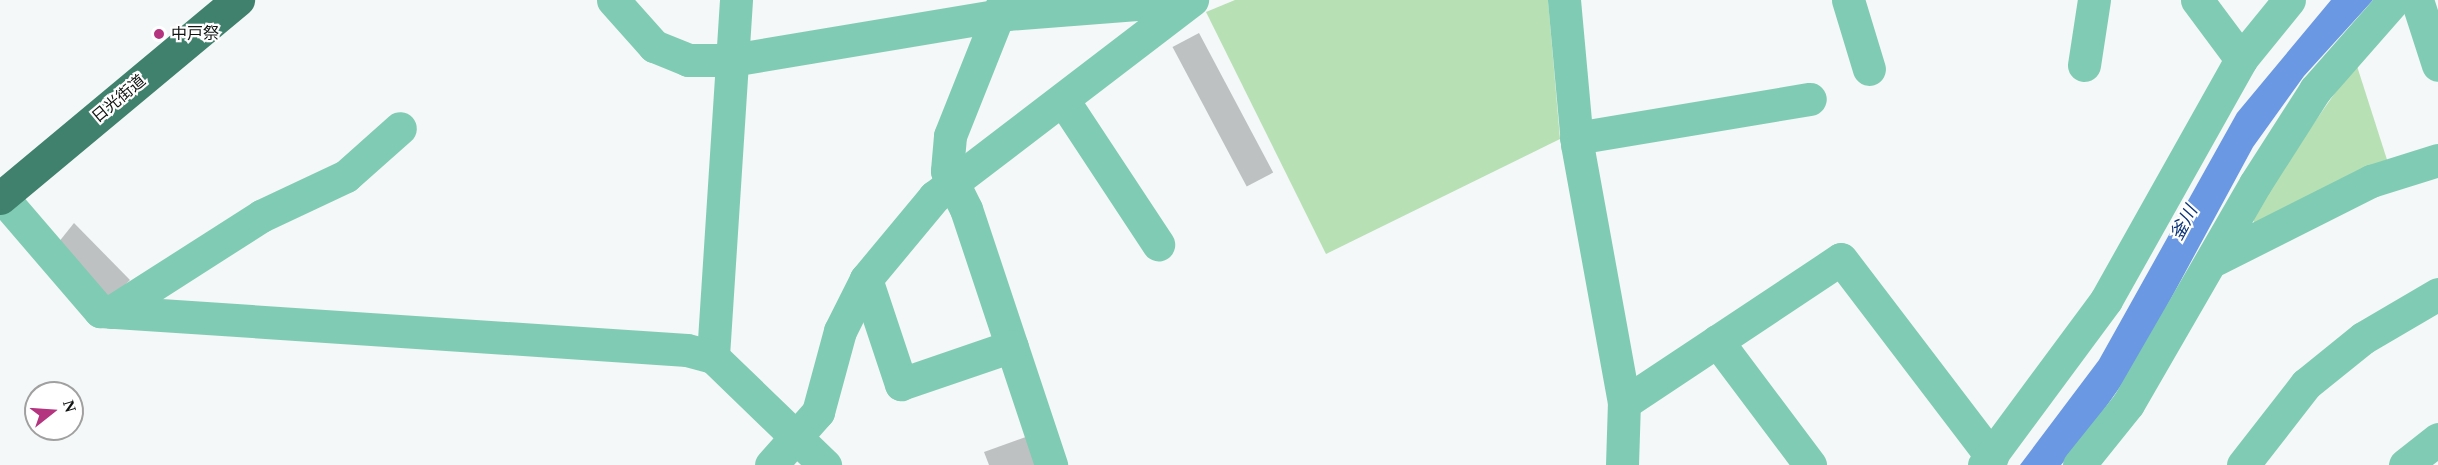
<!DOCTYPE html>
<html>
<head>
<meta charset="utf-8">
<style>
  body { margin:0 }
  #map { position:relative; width:2438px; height:465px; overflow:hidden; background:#f4f8f8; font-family:"Times New Roman","Noto Sans JP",serif }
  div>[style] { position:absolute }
  .green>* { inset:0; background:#b7e0b4 }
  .water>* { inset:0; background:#6a98e3 }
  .building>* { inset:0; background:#bec1c2; transform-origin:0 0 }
  .minor>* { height:33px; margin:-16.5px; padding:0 16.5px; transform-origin:16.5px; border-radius:16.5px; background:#80cbb4 }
  .highway>* { height:33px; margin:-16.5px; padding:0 16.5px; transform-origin:16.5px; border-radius:16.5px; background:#40816e }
  .dots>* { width:16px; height:16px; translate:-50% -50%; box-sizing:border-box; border:3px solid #fff; border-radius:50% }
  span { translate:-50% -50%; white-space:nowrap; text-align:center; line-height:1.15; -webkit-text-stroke:4.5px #fff; paint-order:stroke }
  .poi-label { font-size:16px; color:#111212 }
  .left { translate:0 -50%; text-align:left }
  .street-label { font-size:16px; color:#111212 }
  .water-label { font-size:18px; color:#0b3375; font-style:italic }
  .north { position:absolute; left:24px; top:381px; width:60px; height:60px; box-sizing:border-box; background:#fff; border:2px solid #a0a0a0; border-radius:50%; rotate:73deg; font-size:16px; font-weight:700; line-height:24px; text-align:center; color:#111212 }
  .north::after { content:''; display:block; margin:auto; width:21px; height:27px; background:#b43480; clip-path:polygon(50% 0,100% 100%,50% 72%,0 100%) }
</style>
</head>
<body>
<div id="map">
  <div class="green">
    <i style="clip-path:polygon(1235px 0,1548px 0,1560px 139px,1326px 254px,1206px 12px)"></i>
    <i style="clip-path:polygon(2356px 63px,2389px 166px,2254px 223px,2253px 210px)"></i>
  </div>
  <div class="water">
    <i style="clip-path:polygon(2331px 0,2373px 0,2304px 76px,2253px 147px,2134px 367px,2089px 431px,2061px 465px,2020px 465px,2099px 360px,2237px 113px)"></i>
  </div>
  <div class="building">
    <i style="left:1199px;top:33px;width:158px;height:30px;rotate:62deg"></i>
    <i style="clip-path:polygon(74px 223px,130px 280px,111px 299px,54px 248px)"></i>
    <i style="clip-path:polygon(1034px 434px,1044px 465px,989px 465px,984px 452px)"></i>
  </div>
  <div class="minor">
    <i style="left:613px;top:0;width:62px;rotate:48.3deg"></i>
    <i style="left:654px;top:46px;width:37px;rotate:22deg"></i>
    <i style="left:688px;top:60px;width:44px"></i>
    <i style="left:732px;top:60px;width:279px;rotate:-9.5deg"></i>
    <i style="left:1007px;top:14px;width:185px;rotate:-4.4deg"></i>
    <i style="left:736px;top:0;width:358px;rotate:93.7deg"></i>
    <i style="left:713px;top:357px;width:156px;rotate:44deg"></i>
    <i style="left:1004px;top:0;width:146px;rotate:111.7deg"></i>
    <i style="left:950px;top:136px;width:35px;rotate:95deg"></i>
    <i style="left:947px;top:171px;width:42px;rotate:63.4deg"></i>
    <i style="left:966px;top:209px;width:270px;rotate:71.6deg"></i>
    <i style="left:1564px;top:0;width:145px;rotate:84.8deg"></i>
    <i style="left:1577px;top:144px;width:263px;rotate:79.7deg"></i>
    <i style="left:1848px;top:0;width:72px;rotate:73.1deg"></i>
    <i style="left:2197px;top:0;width:74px;rotate:53.3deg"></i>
    <i style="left:2417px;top:0;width:68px;rotate:72.1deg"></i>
    <i style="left:2084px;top:65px;width:66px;rotate:-81.3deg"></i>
    <i style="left:1063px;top:100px;width:173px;rotate:56.6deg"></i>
    <i style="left:1576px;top:138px;width:237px;rotate:-9.5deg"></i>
    <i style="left:1px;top:196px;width:152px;rotate:49.3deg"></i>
    <i style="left:100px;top:311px;width:588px;rotate:3.8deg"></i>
    <i style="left:687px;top:350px;width:27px;rotate:15deg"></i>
    <i style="left:2216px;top:259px;width:174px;rotate:-26.7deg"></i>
    <i style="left:2371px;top:181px;width:70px;rotate:-17.4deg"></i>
    <i style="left:866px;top:279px;width:111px;rotate:71.6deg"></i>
    <i style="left:901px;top:384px;width:117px;rotate:-18.9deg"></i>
    <i style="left:111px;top:312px;width:178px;rotate:-32.6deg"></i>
    <i style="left:261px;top:216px;width:94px;rotate:-25.2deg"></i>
    <i style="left:346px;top:176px;width:72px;rotate:-41.6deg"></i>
    <i style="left:1717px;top:341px;width:155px;rotate:53.1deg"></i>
    <i style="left:771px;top:465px;width:71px;rotate:-48.4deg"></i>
    <i style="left:818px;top:412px;width:84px;rotate:-74.8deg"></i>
    <i style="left:840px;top:331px;width:58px;rotate:-63.4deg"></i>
    <i style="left:866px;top:279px;width:107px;rotate:-50.3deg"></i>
    <i style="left:934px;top:197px;width:325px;rotate:-37.4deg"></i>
    <i style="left:1622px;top:465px;width:62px;rotate:-88.2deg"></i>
    <i style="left:1624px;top:403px;width:260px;rotate:-33.6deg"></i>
    <i style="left:1841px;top:259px;width:249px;rotate:52.7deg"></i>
    <i style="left:1984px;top:465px;width:205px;rotate:-53.5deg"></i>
    <i style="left:2106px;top:300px;width:276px;rotate:-60.7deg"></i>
    <i style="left:2241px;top:59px;width:76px;rotate:-50.9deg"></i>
    <i style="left:2079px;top:465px;width:78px;rotate:-51.2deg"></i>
    <i style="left:2128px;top:404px;width:254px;rotate:-60deg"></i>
    <i style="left:2255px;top:184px;width:112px;rotate:-57.4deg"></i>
    <i style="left:2315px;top:90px;width:120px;rotate:-48.7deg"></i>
    <i style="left:2243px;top:465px;width:103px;rotate:-52.1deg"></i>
    <i style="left:2306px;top:384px;width:73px;rotate:-38.9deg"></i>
    <i style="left:2363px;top:338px;width:87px;rotate:-30.4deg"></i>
    <i style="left:2405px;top:465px;width:42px;rotate:-38.2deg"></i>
  </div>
  <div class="highway">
    <i style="left:0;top:198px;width:310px;rotate:-39.8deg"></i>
  </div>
  <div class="dots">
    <i style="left:159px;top:34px;background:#b43480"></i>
  </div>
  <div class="poi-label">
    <span class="left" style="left:171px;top:34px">中戸祭</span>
  </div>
  <div class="street-label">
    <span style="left:119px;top:99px;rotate:-40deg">日光街道</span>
  </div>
  <div class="water-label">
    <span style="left:2184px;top:223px;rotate:-62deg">釜川</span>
  </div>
  <div class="north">N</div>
</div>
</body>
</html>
